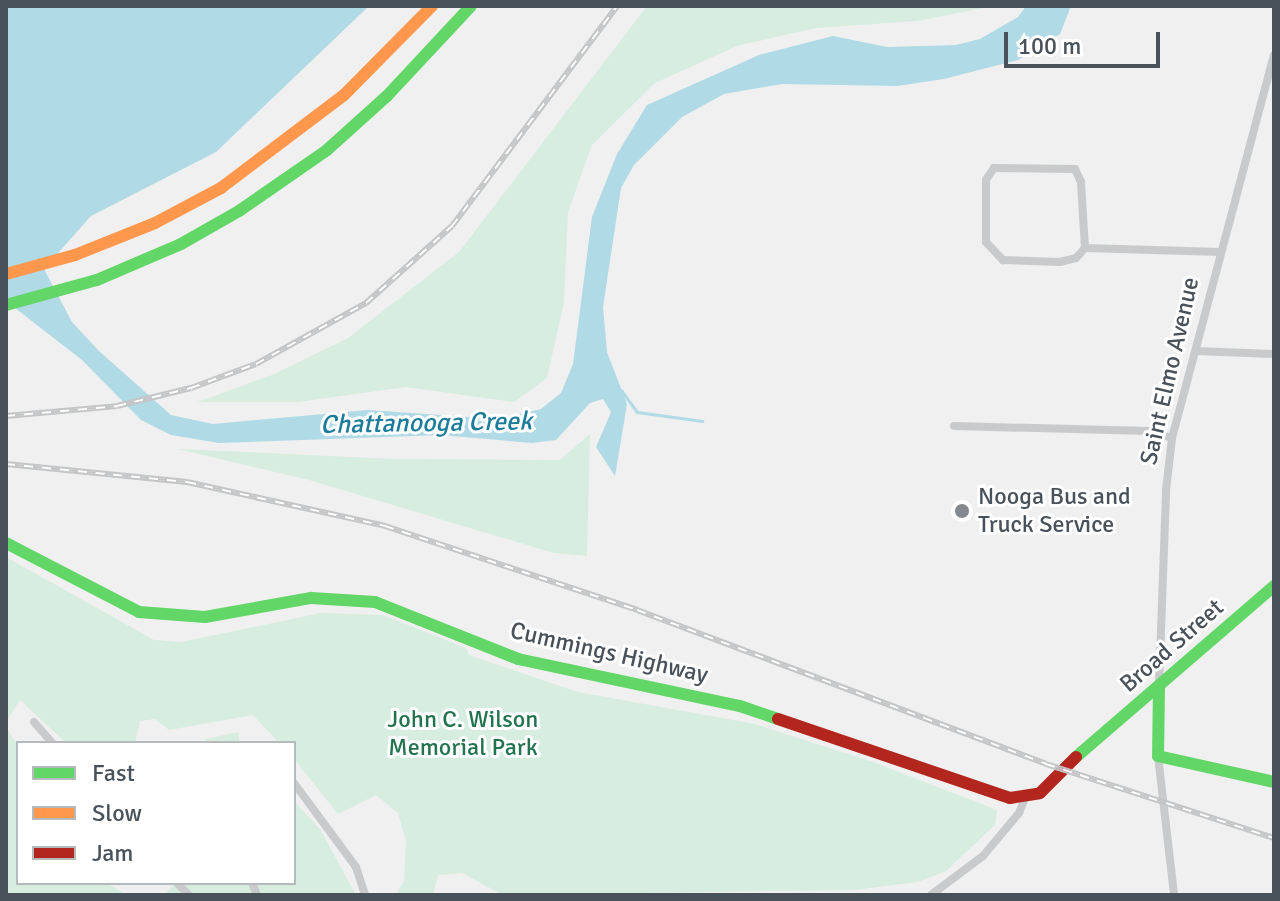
<!DOCTYPE html>
<html>
<head>
<meta charset="utf-8">
<style>
  body { margin:0 }
  #map { position:relative; width:1280px; height:901px; overflow:hidden; background:#f0f0f0; font-family:Signika,sans-serif }
  div>[style] { position:absolute }
  .green>* { inset:0; background:#d7ede0 }
  .water>* { inset:0; background:#b0dae6 }
  .stream>* { height:3px; margin:-1.5px; padding:0 1.5px; transform-origin:1.5px; border-radius:1.5px; background:#b0dae6 }
  .street>* { height:8px; margin:-4px; padding:0 4px; transform-origin:4px; border-radius:4px; background:#c8cacb }
  .fast>* { height:12px; margin:-6px; padding:0 6px; transform-origin:6px; border-radius:6px; background:#63d668 }
  .slow>* { height:12px; margin:-6px; padding:0 6px; transform-origin:6px; border-radius:6px; background:#ff974d }
  .jam>* { height:12px; margin:-6px; padding:0 6px; transform-origin:6px; border-radius:6px; background:#b3261e }
  .rail>* { height:6px; margin-top:-3px; transform-origin:0; background:repeating-linear-gradient(90deg,#fff 0 9px,#c4c5c6 0 18px); box-sizing:border-box; border-block:2px solid #c4c5c6 }
  .dots>* { width:22px; height:22px; translate:-50% -50%; box-sizing:border-box; border:4px solid #fff; border-radius:50% }
  span { translate:-50% -50%; white-space:nowrap; text-align:center; line-height:1.15; -webkit-text-stroke:6px #fff; paint-order:stroke }
  .street-label { font-size:24px; color:#49525a }
  .poi-label { font-size:24px; color:#49525a }
  .left { translate:0 -50%; text-align:left }
  .park-label { font-size:24px; color:#21744d }
  .water-label { font-size:26px; color:#1c7c9b; font-style:italic }
  .frame { position:absolute; inset:0; border:8px solid #49525a; pointer-events:none }
  .legend { position:absolute; left:16px; top:741px; width:280px; height:144px; box-sizing:border-box; background:#fff; border:2px solid #b6babd; margin:0; padding:10px 14px; list-style:none; font-size:24px; color:#49525a }
  .legend li { display:flex; align-items:center; gap:16px; height:40px }
  .legend b { width:40px; border:2px solid #b6babd }
  .scale { position:absolute; left:1004px; top:32px; width:156px; height:36px; box-sizing:border-box; border:4px solid #49525a; border-top:0; padding-left:10px; font-size:24px; line-height:28px; white-space:nowrap; color:#49525a; -webkit-text-stroke:6px #fff; paint-order:stroke }
</style>
</head>
<body>
<div id="map">
  <div class="green">
    <i style="clip-path:polygon(647px 6px,994px 6px,917px 21px,816px 28px,737px 46px,655px 83px,592px 145px,568px 212px,564px 302px,547px 378px,514px 402px,406px 387px,298px 402px,197px 402px,272px 375px,348px 338px,459px 252px)"></i>
    <i style="clip-path:polygon(590px 434px,587px 556px,554px 553px,309px 480px,178px 449px,394px 459px,560px 460px)"></i>
    <i style="clip-path:polygon(6px 557px,154px 640px,181px 642px,321px 613px,383px 615px,466px 648px,469px 655px,578px 692px,755px 724px,873px 762px,997px 810px,995px 825px,946px 871px,918px 882px,855px 890px,503px 895px,462px 873px,438px 875px,433px 895px,396px 895px,404px 881px,406px 841px,398px 813px,376px 795px,338px 814px,294px 759px,294px 743px,279px 743px,253px 715px,169px 730px,155px 719px,140px 721px,135px 743px,66px 743px,20px 700px,6px 722px)"></i>
    <i style="clip-path:polygon(6px 727px,18px 746px,18px 883px,106px 883px,127px 895px,6px 895px)"></i>
    <i style="clip-path:polygon(238px 732px,240px 743px,206px 743px,206px 739px)"></i>
    <i style="clip-path:polygon(294px 801px,320px 829px,356px 895px,164px 895px,175px 883px,294px 883px)"></i>
  </div>
  <div class="water">
    <i style="clip-path:polygon(6px 6px,369px 6px,216px 152px,91px 216px,44px 269px,72px 322px,99px 351px,171px 415px,213px 424px,368px 410px,499px 419px,541px 409px,561px 393px,573px 364px,592px 217px,617px 154px,647px 105px,759px 55px,833px 36px,887px 47px,956px 45px,980px 39px,1018px 17px,1026px 6px,1071px 6px,1060px 34px,1018px 60px,944px 79px,897px 86px,782px 84px,724px 94px,682px 117px,634px 165px,621px 188px,603px 307px,607px 352px,627px 404px,615px 476px,596px 447px,611px 412px,603px 399px,590px 403px,556px 440px,532px 443px,441px 435px,219px 443px,171px 435px,141px 420px,82px 360px,6px 301px)"></i>
  </div>
  <div class="stream">
    <i style="left:621px;top:390px;width:27px;rotate:54deg"></i>
    <i style="left:637px;top:412px;width:66px;rotate:7.9deg"></i>
  </div>
  <div class="street">
    <i style="left:1085px;top:248px;width:66px;rotate:-93.5deg"></i>
    <i style="left:1081px;top:182px;width:14px;rotate:-115deg"></i>
    <i style="left:1075px;top:169px;width:81px;rotate:-179.3deg"></i>
    <i style="left:994px;top:168px;width:14px;rotate:124deg"></i>
    <i style="left:986px;top:180px;width:62px;rotate:90deg"></i>
    <i style="left:986px;top:242px;width:25px;rotate:47deg"></i>
    <i style="left:1003px;top:260px;width:57px;rotate:2deg"></i>
    <i style="left:1060px;top:262px;width:16px;rotate:-14deg"></i>
    <i style="left:1076px;top:258px;width:13px;rotate:-48deg"></i>
    <i style="left:1085px;top:248px;width:136px;rotate:1.7deg"></i>
    <i style="left:1196px;top:351px;width:78px;rotate:2.2deg"></i>
    <i style="left:954px;top:426px;width:195px;rotate:1.5deg"></i>
    <i style="left:1149px;top:431px;width:24px;rotate:17deg"></i>
    <i style="left:1159px;top:685px;width:195px;rotate:-87.9deg"></i>
    <i style="left:1166px;top:490px;width:52px;rotate:-83.4deg"></i>
    <i style="left:1172px;top:438px;width:396px;rotate:-75.1deg"></i>
    <i style="left:34px;top:722px;width:28px;rotate:49deg"></i>
    <i style="left:1158px;top:756px;width:140px;rotate:83.4deg"></i>
    <i style="left:294px;top:783px;width:104px;rotate:53.6deg"></i>
    <i style="left:356px;top:867px;width:29px;rotate:72deg"></i>
    <i style="left:177px;top:883px;width:17px;rotate:45deg"></i>
    <i style="left:252px;top:883px;width:13px;rotate:67deg"></i>
    <i style="left:931px;top:895px;width:65px;rotate:-36.9deg"></i>
    <i style="left:983px;top:856px;width:56px;rotate:-50.1deg"></i>
    <i style="left:1019px;top:813px;width:16px;rotate:-68deg"></i>
  </div>
  <div class="fast">
    <i style="left:6px;top:305px;width:94px;rotate:-15.4deg"></i>
    <i style="left:97px;top:280px;width:91px;rotate:-23.2deg"></i>
    <i style="left:181px;top:244px;width:67px;rotate:-29.6deg"></i>
    <i style="left:239px;top:211px;width:107px;rotate:-34.7deg"></i>
    <i style="left:327px;top:150px;width:81px;rotate:-42deg"></i>
    <i style="left:387px;top:96px;width:123px;rotate:-47deg"></i>
    <i style="left:6px;top:543px;width:150px;rotate:27.4deg"></i>
    <i style="left:139px;top:612px;width:66px;rotate:4.3deg"></i>
    <i style="left:205px;top:617px;width:108px;rotate:-10.2deg"></i>
    <i style="left:311px;top:598px;width:64px;rotate:3.6deg"></i>
    <i style="left:375px;top:602px;width:154px;rotate:21.7deg"></i>
    <i style="left:518px;top:659px;width:227px;rotate:12deg"></i>
    <i style="left:740px;top:706px;width:40px;rotate:18.9deg"></i>
    <i style="left:1159px;top:687px;width:69px;rotate:90.8deg"></i>
    <i style="left:1158px;top:756px;width:119px;rotate:12.6deg"></i>
    <i style="left:1076px;top:757px;width:262px;rotate:-40.8deg"></i>
  </div>
  <div class="slow">
    <i style="left:6px;top:274px;width:72px;rotate:-15.4deg"></i>
    <i style="left:75px;top:255px;width:86px;rotate:-21.8deg"></i>
    <i style="left:155px;top:223px;width:75px;rotate:-27.9deg"></i>
    <i style="left:221px;top:188px;width:154px;rotate:-37.1deg"></i>
    <i style="left:344px;top:95px;width:125px;rotate:-45.3deg"></i>
  </div>
  <div class="jam">
    <i style="left:778px;top:719px;width:245px;rotate:18.8deg"></i>
    <i style="left:1010px;top:798px;width:30px;rotate:-9deg"></i>
    <i style="left:1040px;top:793px;width:51px;rotate:-45deg"></i>
  </div>
  <div class="rail">
    <i style="left:6px;top:416px;width:111px;rotate:-5.1deg"></i>
    <i style="left:117px;top:406px;width:76px;rotate:-13.7deg"></i>
    <i style="left:191px;top:388px;width:69px;rotate:-20.3deg"></i>
    <i style="left:256px;top:364px;width:126px;rotate:-29deg"></i>
    <i style="left:366px;top:303px;width:115px;rotate:-41.8deg"></i>
    <i style="left:452px;top:226px;width:275px;rotate:-53.1deg"></i>
    <i style="left:6px;top:464px;width:182px;rotate:5.7deg"></i>
    <i style="left:187px;top:482px;width:203px;rotate:12.5deg"></i>
    <i style="left:385px;top:526px;width:266px;rotate:18.4deg"></i>
    <i style="left:637px;top:610px;width:437px;rotate:20.6deg"></i>
    <i style="left:1046px;top:764px;width:240px;rotate:18deg"></i>
  </div>
  <div class="dots">
    <i style="left:962px;top:511px;background:#83898e"></i>
  </div>
  <div class="street-label">
    <span style="left:1170px;top:371px;rotate:-77deg">Saint Elmo Avenue</span>
    <span style="left:1172px;top:646px;rotate:-41deg">Broad Street</span>
    <span style="left:609px;top:653px;rotate:13deg">Cummings Highway</span>
  </div>
  <div class="poi-label">
    <span class="left" style="left:978px;top:511px">Nooga Bus and<br>Truck Service</span>
  </div>
  <div class="park-label">
    <span style="left:463px;top:734px">John C. Wilson<br>Memorial Park</span>
  </div>
  <div class="water-label">
    <span style="left:426px;top:424px;rotate:-1deg">Chattanooga Creek</span>
  </div>
  <div class="frame"></div>
  <ul class="legend">
  <li><b style="height:10px;background:#63d668"></b>Fast</li>
  <li><b style="height:10px;background:#ff974d"></b>Slow</li>
  <li><b style="height:10px;background:#b3261e"></b>Jam</li>
  </ul>
  <div class="scale">100 m</div>
</div>
</body>
</html>
